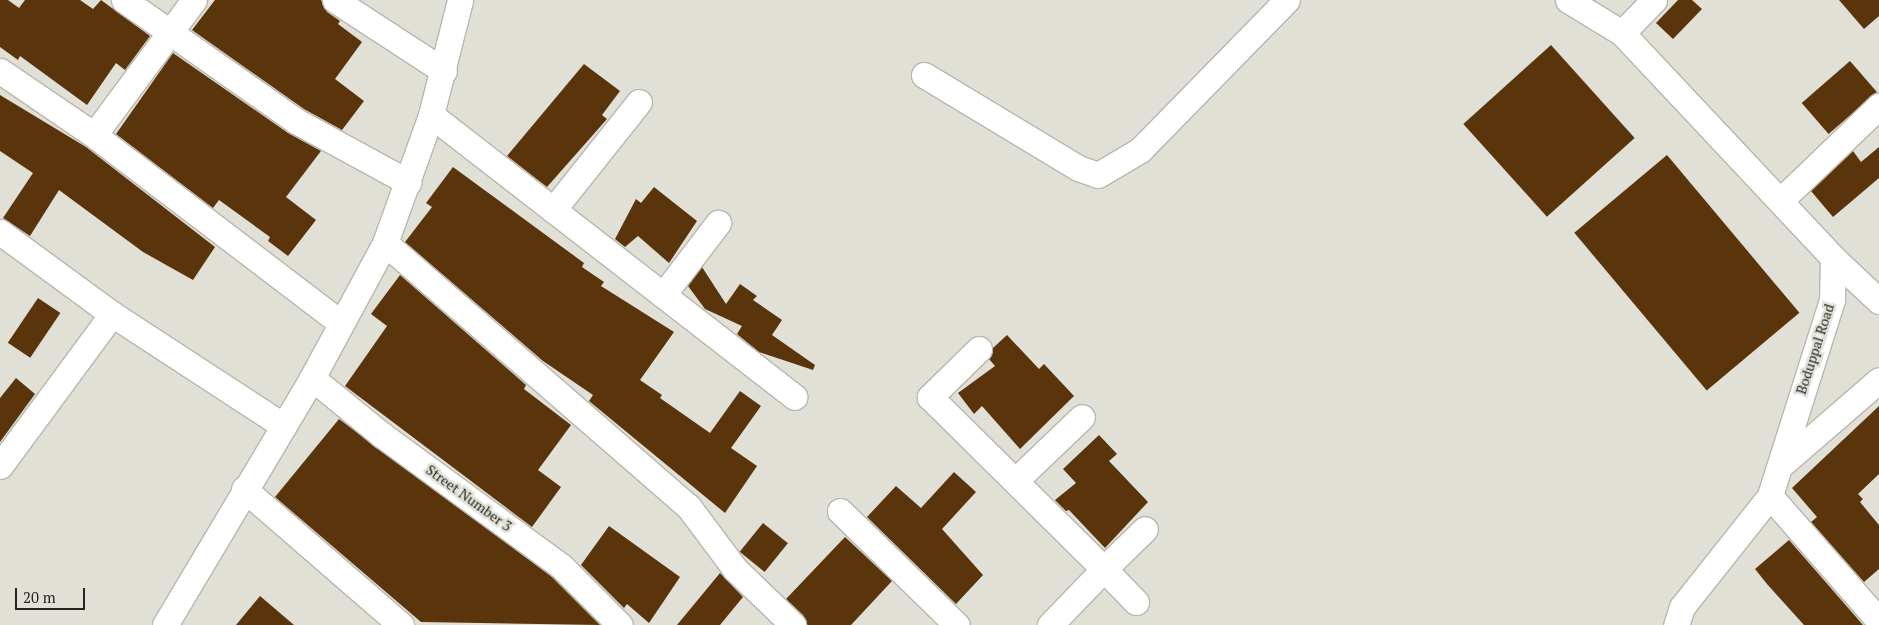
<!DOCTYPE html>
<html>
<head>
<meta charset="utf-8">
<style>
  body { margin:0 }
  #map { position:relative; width:1879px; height:625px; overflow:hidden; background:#e1e0d6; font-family:"PT Serif",serif }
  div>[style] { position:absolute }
  .building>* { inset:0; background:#5a340a; transform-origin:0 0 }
  .roads { filter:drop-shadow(1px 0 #b9b7ae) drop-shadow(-1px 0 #b9b7ae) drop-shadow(0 1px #b9b7ae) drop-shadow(0 -1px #b9b7ae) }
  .minor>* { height:25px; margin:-12.5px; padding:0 12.5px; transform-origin:12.5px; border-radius:12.5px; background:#fff }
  span { translate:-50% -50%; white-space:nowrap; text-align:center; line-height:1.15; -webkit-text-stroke:5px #e1e0d6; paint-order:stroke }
  .street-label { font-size:14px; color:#252421 }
  .scale { position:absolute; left:15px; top:588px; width:70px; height:22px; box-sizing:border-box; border:2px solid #252421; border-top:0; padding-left:6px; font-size:15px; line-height:18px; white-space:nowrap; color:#252421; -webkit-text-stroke:4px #e1e0d6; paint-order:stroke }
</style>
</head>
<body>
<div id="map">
  <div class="building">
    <i style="clip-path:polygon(0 0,8px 0,19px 8px,25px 0,80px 0,93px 9px,101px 0,150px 36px,125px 70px,116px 63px,87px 105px,20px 56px,18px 60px,0 47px)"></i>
    <i style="clip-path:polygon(215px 0,321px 0,327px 12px,340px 21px,338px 24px,362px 42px,335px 79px,364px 101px,342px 130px,304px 109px,192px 30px)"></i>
    <i style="clip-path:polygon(1678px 0,1692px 0,1702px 9px,1673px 39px,1656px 23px)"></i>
    <i style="clip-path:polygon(1839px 0,1879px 0,1879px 16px,1864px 29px)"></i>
    <i style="left:1551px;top:45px;width:125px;height:118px;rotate:48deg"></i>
    <i style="clip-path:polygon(173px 53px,288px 133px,321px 151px,286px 197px,316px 220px,288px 256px,268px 241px,270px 237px,219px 200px,213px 208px,116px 134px)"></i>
    <i style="left:1850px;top:61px;width:41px;height:64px;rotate:49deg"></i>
    <i style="clip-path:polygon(584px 64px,620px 91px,602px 115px,607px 119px,547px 187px,507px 156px)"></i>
    <i style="clip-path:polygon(0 95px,86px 147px,215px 247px,193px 280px,143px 252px,59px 190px,30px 236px,3px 218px,33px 173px,0 151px)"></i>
    <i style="clip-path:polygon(1879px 147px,1879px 178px,1833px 217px,1811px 191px,1853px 151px,1861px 162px)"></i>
    <i style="left:1667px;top:155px;width:206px;height:121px;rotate:50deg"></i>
    <i style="clip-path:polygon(453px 167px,584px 263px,582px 267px,604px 282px,601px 286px,674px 332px,640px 380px,662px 395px,660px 398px,710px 433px,740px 391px,761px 406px,731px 448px,757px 466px,725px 513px,589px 401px,593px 395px,543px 361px,405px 242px,432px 207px,426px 203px)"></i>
    <i style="clip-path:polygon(654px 187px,697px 221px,669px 263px,638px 236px,625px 247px,615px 239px,636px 199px,641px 203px)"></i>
    <i style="clip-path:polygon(702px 267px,726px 304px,740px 284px,757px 296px,753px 300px,782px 320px,772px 335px,815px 365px,813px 370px,759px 352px,737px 334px,742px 326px,705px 309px,688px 286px)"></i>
    <i style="clip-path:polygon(400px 275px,526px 385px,524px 389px,571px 425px,538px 470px,561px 487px,532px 527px,345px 386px,387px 326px,371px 314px)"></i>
    <i style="left:38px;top:298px;width:27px;height:54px;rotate:34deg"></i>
    <i style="clip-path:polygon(1007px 335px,1039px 369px,1044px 364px,1074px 396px,1020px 449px,982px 406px,974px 414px,958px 393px,995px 366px,989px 359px,993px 348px)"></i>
    <i style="clip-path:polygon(16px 378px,35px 394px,0 442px,0 398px)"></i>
    <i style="clip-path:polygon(1879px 406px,1879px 474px,1858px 494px,1863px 499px,1860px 502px,1879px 525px,1879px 569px,1864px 582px,1811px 522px,1817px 517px,1792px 488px)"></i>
    <i style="clip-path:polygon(339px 419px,552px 577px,600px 625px,421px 622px,275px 497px)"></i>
    <i style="clip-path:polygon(1099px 435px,1117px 454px,1109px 461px,1148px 502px,1105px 548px,1069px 510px,1066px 511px,1055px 500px,1076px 483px,1063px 469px)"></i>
    <i style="clip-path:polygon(954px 472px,976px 492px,942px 529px,983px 575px,956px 604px,867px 517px,896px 486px,921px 508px)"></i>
    <i style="left:763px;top:523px;width:32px;height:37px;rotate:39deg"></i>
    <i style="clip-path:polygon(609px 526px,680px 577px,649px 623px,627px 604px,624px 608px,581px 565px)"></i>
    <i style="clip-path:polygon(845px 537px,892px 581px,851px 625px,807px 625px,803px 615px,786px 599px)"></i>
    <i style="clip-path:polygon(1789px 540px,1863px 625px,1804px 625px,1767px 584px,1755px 569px)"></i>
    <i style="clip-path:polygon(720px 573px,743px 597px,720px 625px,677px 625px)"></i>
    <i style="clip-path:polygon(260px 596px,294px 625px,236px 625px)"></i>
  </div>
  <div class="roads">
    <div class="minor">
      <i style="left:124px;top:0;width:210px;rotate:35.1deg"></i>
      <i style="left:296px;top:121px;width:128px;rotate:28.6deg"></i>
      <i style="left:335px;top:0;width:130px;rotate:33.1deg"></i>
      <i style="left:1568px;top:0;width:63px;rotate:31.4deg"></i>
      <i style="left:1622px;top:33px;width:308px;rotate:46.8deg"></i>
      <i style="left:1833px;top:258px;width:42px;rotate:91.4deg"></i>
      <i style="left:1832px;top:300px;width:206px;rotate:107.6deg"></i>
      <i style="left:1770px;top:496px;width:142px;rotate:128.4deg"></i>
      <i style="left:1682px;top:607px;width:19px;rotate:108deg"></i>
      <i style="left:1622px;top:33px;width:46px;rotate:-45.9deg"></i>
      <i style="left:0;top:71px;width:114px;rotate:34.2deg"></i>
      <i style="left:94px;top:135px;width:310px;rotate:37.3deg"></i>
      <i style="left:924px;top:75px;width:180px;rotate:31.1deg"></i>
      <i style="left:1078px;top:168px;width:21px;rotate:19deg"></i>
      <i style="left:1098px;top:175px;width:49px;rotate:-30.8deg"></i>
      <i style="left:1140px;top:150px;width:210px;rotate:-45.6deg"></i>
      <i style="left:431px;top:115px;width:460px;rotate:37.8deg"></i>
      <i style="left:94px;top:135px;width:168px;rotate:-53.5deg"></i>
      <i style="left:1781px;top:200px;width:136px;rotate:-43.8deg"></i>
      <i style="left:553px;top:210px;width:138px;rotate:-51.5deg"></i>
      <i style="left:0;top:232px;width:139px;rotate:36.2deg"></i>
      <i style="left:385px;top:243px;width:401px;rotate:41deg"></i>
      <i style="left:688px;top:506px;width:79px;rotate:53.3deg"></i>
      <i style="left:735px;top:569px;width:81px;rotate:44deg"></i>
      <i style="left:1833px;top:258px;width:63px;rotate:43.1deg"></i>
      <i style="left:663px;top:295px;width:91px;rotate:-52.6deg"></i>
      <i style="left:979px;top:349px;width:69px;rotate:135.6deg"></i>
      <i style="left:930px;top:397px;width:245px;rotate:44.7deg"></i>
      <i style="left:1104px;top:569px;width:78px;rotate:134deg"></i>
      <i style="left:312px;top:378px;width:90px;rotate:39.2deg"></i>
      <i style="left:382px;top:435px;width:222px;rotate:36.2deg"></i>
      <i style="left:561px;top:566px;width:83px;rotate:45deg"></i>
      <i style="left:1782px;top:464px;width:128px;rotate:-40.9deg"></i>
      <i style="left:0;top:466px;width:189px;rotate:-53.6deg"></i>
      <i style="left:112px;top:314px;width:205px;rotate:33.1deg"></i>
      <i style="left:1016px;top:480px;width:91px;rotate:-43.7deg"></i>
      <i style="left:244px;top:489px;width:208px;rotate:40.9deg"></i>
      <i style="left:1770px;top:496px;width:166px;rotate:48.9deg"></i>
      <i style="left:840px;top:511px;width:163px;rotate:44.3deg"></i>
      <i style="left:1136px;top:602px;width:46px;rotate:-134.1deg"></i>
      <i style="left:1104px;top:569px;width:57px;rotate:-44.3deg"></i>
      <i style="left:165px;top:625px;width:287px;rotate:-59.2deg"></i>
      <i style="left:312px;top:378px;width:153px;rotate:-61.6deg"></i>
      <i style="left:385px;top:243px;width:136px;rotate:-70.2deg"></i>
      <i style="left:431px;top:115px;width:119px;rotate:-75.8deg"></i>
    </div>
  </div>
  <div class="street-label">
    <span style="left:1815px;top:349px;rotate:-72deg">Boduppal Road</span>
    <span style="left:469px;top:498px;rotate:36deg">Street Number 3</span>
  </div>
  <div class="scale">20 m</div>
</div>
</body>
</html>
